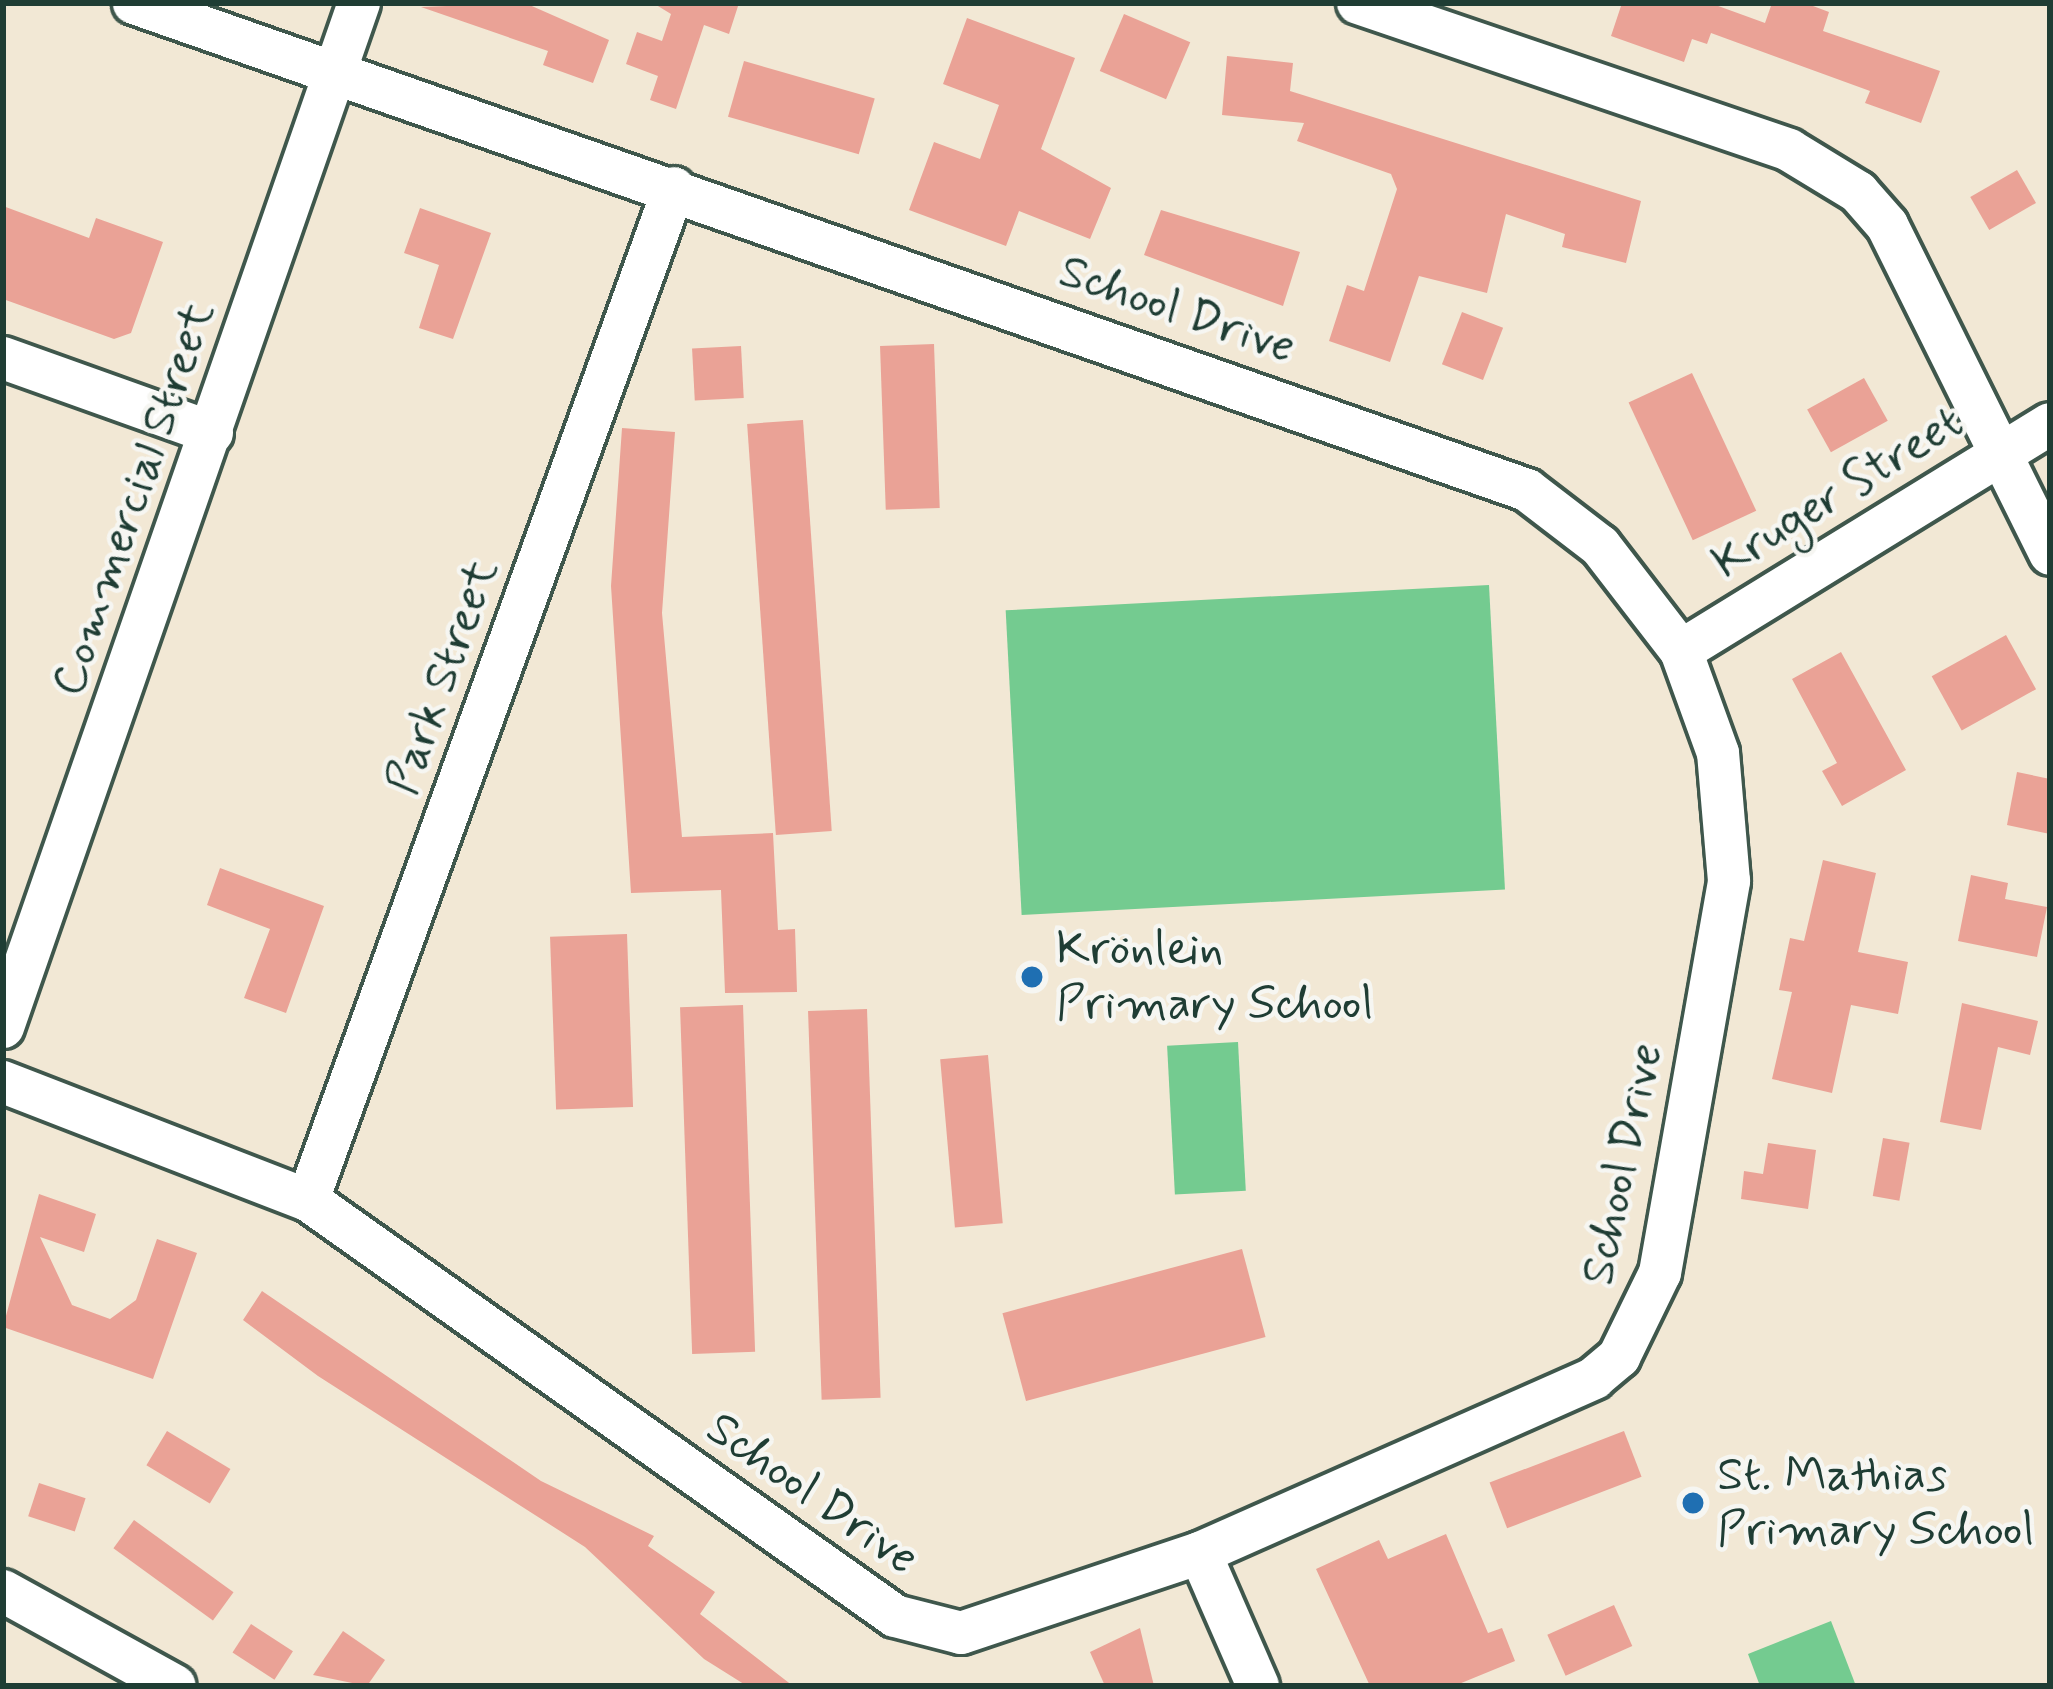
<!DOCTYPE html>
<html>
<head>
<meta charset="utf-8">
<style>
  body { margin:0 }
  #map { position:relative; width:2053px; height:1689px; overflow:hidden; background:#f2e8d5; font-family:Mynerve,sans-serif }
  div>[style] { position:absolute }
  .green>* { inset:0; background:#74cb90; transform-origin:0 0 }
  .building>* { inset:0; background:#eaa296; transform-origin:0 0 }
  .roads { filter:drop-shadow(3px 0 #3f574c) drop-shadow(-3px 0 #3f574c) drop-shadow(0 3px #3f574c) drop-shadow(0 -3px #3f574c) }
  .minor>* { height:42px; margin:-21px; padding:0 21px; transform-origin:21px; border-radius:21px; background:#fff }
  .dots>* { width:33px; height:33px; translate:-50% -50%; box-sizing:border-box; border:6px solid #f6f6f2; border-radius:50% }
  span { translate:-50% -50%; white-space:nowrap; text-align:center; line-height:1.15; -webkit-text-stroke:9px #f6f6f2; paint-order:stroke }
  .street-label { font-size:48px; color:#1f3d34 }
  .poi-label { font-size:48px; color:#1f3d34 }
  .left { translate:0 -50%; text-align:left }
  .frame { position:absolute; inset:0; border:6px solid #1f3d34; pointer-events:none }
</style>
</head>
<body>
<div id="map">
  <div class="green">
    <i style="left:1489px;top:585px;width:305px;height:484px;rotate:87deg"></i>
    <i style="left:1238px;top:1042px;width:149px;height:71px;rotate:87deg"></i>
    <i style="clip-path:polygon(1831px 1621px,1856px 1686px,1760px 1686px,1748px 1654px)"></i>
  </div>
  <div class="building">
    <i style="clip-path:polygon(525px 3px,609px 40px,593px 83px,543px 65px,548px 51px,421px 7px)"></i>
    <i style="clip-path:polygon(653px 3px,739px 3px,729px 34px,704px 25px,676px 109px,650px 100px,658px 76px,626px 64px,637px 32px,662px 41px,671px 14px)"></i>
    <i style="clip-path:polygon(1622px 3px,1710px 3px,1765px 23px,1772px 3px,1805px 3px,1829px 12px,1823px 31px,1940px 71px,1921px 123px,1865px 103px,1870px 91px,1711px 33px,1707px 44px,1692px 39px,1684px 62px,1611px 36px)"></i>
    <i style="left:1124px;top:14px;width:72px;height:62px;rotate:23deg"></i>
    <i style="clip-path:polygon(967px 18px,1075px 58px,1041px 149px,1111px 188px,1090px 239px,1019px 211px,1006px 246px,909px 210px,934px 142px,980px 159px,999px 105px,943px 84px)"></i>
    <i style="clip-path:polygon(1227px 56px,1293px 63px,1290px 91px,1641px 201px,1626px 263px,1562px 247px,1565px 234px,1506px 214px,1487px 293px,1419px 276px,1390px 362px,1329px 341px,1347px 285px,1364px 291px,1397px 189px,1391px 174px,1297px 141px,1304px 123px,1222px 115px)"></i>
    <i style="left:744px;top:61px;width:136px;height:58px;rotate:16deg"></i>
    <i style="left:2017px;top:170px;width:38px;height:54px;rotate:60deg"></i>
    <i style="clip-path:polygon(3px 206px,89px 238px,96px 218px,163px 242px,131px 333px,114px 339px,3px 299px)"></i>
    <i style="clip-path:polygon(420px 208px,491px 233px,453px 339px,419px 328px,439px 265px,404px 253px)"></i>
    <i style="clip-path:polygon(1161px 210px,1300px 252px,1283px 306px,1144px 255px)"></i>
    <i style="left:1462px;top:312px;width:44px;height:56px;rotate:21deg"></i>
    <i style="left:934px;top:344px;width:164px;height:54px;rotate:88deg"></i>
    <i style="left:741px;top:346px;width:52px;height:49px;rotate:87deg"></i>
    <i style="left:1692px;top:373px;width:152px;height:70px;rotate:65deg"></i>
    <i style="left:1864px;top:378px;width:49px;height:65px;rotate:61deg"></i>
    <i style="left:803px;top:420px;width:412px;height:56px;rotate:86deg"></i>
    <i style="clip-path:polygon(622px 428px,675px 432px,662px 613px,682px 837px,773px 833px,778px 930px,795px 929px,797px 992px,725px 993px,721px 890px,631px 893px,611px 586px)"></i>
    <i style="left:2006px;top:635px;width:62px;height:85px;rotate:61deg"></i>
    <i style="clip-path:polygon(1841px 652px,1906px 770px,1842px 806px,1822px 771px,1837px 763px,1792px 679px)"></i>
    <i style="clip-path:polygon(2017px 772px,2050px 779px,2050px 834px,2007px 825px)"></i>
    <i style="clip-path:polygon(1823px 860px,1876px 873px,1858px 952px,1908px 962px,1898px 1014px,1851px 1005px,1832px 1093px,1772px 1079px,1792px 992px,1779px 990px,1790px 938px,1804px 941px)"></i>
    <i style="clip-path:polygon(220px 868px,324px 906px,286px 1013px,244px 998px,270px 929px,207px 905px)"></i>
    <i style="clip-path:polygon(1971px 875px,2008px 883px,2005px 899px,2047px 907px,2037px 957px,1958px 941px)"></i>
    <i style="left:627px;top:934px;width:173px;height:77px;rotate:88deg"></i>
    <i style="clip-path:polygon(1962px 1003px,2038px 1021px,2030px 1055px,1998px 1047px,1981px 1130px,1940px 1122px)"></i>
    <i style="left:743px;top:1005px;width:347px;height:63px;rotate:88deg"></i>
    <i style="left:867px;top:1009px;width:389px;height:59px;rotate:88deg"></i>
    <i style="left:988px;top:1055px;width:169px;height:48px;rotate:85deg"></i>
    <i style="left:1883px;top:1138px;width:27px;height:59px;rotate:10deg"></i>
    <i style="clip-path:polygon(1768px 1143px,1816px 1150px,1808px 1209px,1741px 1199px,1744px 1171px,1763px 1174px)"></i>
    <i style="clip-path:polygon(39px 1194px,96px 1214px,84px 1252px,40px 1237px,72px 1305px,110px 1319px,136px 1300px,157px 1239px,197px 1253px,153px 1379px,3px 1327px)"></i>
    <i style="left:1242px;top:1249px;width:91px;height:248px;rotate:75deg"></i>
    <i style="clip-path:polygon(262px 1291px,541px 1481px,654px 1536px,648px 1546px,715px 1592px,700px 1614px,793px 1686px,747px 1686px,704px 1659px,585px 1547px,318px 1376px,243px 1320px)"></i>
    <i style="left:167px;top:1431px;width:74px;height:40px;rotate:31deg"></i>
    <i style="left:1624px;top:1431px;width:49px;height:144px;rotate:69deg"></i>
    <i style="left:39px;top:1483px;width:49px;height:35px;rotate:18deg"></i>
    <i style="left:134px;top:1520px;width:123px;height:35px;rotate:36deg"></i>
    <i style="clip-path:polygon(1446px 1534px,1488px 1633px,1502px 1628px,1515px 1661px,1454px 1686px,1370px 1686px,1316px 1569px,1379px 1540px,1388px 1559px)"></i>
    <i style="left:1614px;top:1605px;width:45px;height:73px;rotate:66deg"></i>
    <i style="left:251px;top:1624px;width:50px;height:34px;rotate:33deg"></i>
    <i style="clip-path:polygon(1140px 1628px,1154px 1686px,1105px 1686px,1090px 1652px)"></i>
    <i style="clip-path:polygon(343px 1631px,385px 1660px,367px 1686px,313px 1675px)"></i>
  </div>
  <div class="roads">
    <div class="minor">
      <i style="left:1358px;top:3px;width:455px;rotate:18.8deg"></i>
      <i style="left:1789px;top:150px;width:81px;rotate:31.3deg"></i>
      <i style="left:1858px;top:192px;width:44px;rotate:48.7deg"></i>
      <i style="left:1887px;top:225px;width:367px;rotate:63.6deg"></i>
      <i style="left:3px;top:358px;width:222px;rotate:19.7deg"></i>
      <i style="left:1681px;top:651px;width:433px;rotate:-31.6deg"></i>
      <i style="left:3px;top:1027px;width:1084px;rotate:-70.83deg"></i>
      <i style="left:3px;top:1082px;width:327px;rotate:21.2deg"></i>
      <i style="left:308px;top:1200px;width:719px;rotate:35.32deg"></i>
      <i style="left:895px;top:1616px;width:68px;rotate:14.4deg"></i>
      <i style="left:961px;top:1633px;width:252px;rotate:-18.5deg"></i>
      <i style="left:1200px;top:1553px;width:431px;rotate:-23.9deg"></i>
      <i style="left:1594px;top:1378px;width:33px;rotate:-40deg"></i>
      <i style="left:1619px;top:1357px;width:93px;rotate:-64deg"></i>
      <i style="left:1660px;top:1273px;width:398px;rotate:-80deg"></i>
      <i style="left:1729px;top:881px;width:128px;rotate:-94.9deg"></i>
      <i style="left:1718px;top:753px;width:109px;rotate:-109.9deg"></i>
      <i style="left:1681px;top:651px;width:133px;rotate:-127.6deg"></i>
      <i style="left:1600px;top:546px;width:92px;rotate:-142.5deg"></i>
      <i style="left:1527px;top:490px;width:1476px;rotate:-160.73deg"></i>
      <i style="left:308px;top:1200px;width:1076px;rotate:-70.12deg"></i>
      <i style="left:1200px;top:1553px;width:145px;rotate:66.4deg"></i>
      <i style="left:3px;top:1591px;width:196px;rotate:28.9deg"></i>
    </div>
  </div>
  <div class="dots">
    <i style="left:1032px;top:977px;background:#1f6fb2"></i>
    <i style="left:1693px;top:1503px;background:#1f6fb2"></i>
  </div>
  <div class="street-label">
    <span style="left:1177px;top:310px;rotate:19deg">School Drive</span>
    <span style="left:1838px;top:493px;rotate:-32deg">Kruger Street</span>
    <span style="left:134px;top:499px;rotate:-71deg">Commercial Street</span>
    <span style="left:443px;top:677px;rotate:-70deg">Park Street</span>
    <span style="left:1623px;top:1164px;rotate:-78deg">School Drive</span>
    <span style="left:812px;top:1494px;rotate:35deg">School Drive</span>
  </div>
  <div class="poi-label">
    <span class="left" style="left:1056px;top:977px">Krönlein<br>Primary School</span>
    <span class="left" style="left:1717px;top:1503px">St. Mathias<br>Primary School</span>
  </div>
  <div class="frame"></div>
</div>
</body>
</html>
